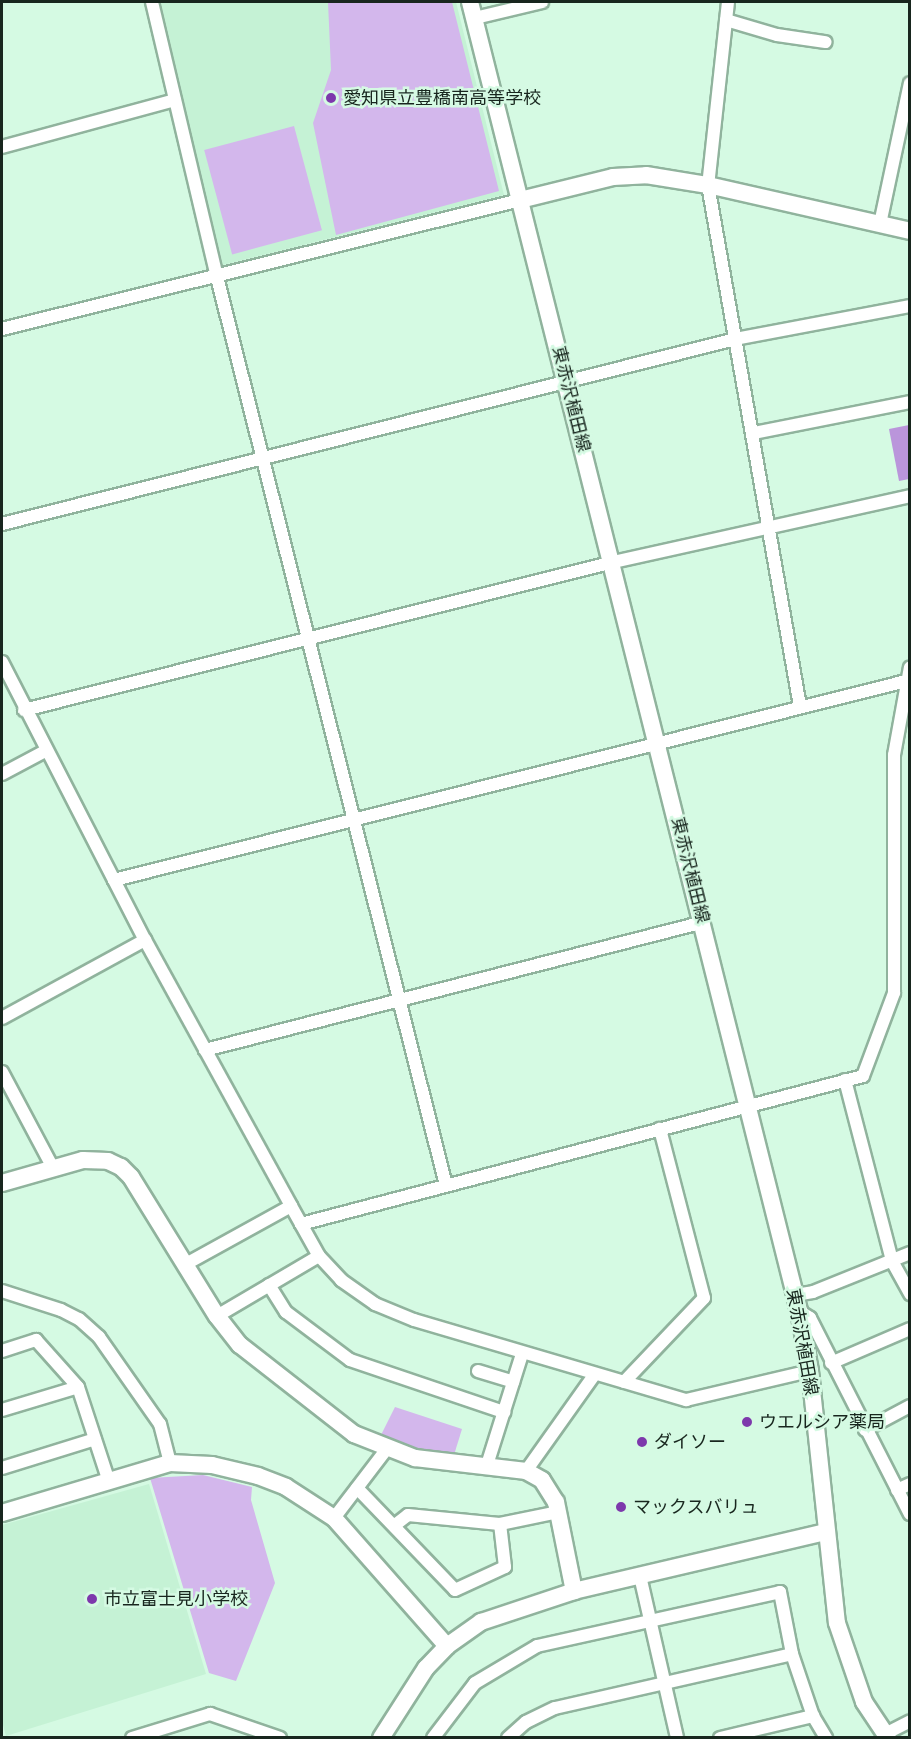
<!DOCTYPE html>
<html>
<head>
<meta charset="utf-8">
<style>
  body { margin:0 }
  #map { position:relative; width:911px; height:1739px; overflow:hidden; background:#d5fae3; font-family:Rubik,"Noto Sans JP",sans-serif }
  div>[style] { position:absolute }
  .built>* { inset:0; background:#c5f2d5 }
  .green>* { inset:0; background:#d3b7ec; transform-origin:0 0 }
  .water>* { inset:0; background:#ba95db }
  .roads { filter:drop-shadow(2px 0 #90b39d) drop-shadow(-2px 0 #90b39d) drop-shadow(0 2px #90b39d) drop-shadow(0 -2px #90b39d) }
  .street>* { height:12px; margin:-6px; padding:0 6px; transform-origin:6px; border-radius:6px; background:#fff }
  .secondary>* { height:16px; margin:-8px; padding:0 8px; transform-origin:8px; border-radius:8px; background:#fff }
  .dots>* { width:16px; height:16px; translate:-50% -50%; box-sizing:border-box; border:3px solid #d5fae3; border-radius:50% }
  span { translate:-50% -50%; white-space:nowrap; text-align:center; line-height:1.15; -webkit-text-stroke:5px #d5fae3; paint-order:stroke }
  .poi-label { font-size:18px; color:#18261e }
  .left { translate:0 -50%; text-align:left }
  .street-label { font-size:18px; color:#18261e }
  .frame { position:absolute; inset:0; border:3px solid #18261e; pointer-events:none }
</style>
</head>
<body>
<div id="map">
  <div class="built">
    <i style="clip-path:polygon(158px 2px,456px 2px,504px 195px,223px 265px)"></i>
    <i style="clip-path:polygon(149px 1484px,206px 1674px,6px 1736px,2px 1721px,2px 1525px)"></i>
  </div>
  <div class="green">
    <i style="clip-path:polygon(328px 2px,452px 2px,499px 191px,336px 235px,313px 123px,331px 70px)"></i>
    <i style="left:294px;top:126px;width:108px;height:93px;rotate:75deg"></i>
    <i style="clip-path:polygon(395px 1407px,462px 1429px,454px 1455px,409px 1450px,380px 1437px)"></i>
    <i style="clip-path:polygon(203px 1475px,252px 1487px,251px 1500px,275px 1583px,236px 1681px,209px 1673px,150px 1478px)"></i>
  </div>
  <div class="water">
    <i style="clip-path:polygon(909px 425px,909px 479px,899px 481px,889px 429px)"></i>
  </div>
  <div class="roads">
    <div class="street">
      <i style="left:152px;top:2px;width:283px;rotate:76.7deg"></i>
      <i style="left:217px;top:277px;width:936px;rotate:75.85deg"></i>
      <i style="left:728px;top:2px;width:184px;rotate:96.2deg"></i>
      <i style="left:708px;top:185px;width:529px;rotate:79.99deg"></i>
      <i style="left:475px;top:18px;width:69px;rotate:-13.4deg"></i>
      <i style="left:726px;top:20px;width:53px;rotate:16.4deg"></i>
      <i style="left:777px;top:35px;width:49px;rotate:8.3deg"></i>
      <i style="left:2px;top:147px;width:179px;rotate:-15.2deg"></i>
      <i style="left:880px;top:224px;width:144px;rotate:-78deg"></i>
      <i style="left:2px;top:329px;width:534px;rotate:-13.98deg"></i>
      <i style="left:754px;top:433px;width:159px;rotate:-11.2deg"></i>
      <i style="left:2px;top:524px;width:756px;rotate:-14.16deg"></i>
      <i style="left:735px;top:339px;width:178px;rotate:-10.7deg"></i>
      <i style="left:2px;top:662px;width:313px;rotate:62.8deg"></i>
      <i style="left:145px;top:940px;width:303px;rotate:61.2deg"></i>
      <i style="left:291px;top:1206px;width:57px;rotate:60.8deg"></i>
      <i style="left:319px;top:1256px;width:33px;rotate:47deg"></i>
      <i style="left:341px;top:1280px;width:42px;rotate:35.2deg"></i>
      <i style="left:375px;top:1304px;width:42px;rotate:22.3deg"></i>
      <i style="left:414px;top:1320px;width:284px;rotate:16.4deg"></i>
      <i style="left:686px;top:1400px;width:127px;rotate:-13.2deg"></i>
      <i style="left:24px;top:710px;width:607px;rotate:-14.1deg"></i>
      <i style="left:613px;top:562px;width:304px;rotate:-12.5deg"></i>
      <i style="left:2px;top:774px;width:49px;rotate:-28.1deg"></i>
      <i style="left:114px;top:880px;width:821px;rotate:-14.1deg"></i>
      <i style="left:2px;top:1018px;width:163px;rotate:-28.6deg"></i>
      <i style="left:205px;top:1050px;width:515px;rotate:-14.39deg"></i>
      <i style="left:2px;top:1072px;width:109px;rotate:62deg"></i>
      <i style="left:845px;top:1080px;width:187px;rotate:75.4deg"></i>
      <i style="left:892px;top:1261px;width:38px;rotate:61deg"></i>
      <i style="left:301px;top:1224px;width:581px;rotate:-14.75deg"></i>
      <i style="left:863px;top:1076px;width:89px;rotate:-69.5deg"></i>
      <i style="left:894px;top:993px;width:238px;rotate:-90deg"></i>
      <i style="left:894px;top:755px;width:89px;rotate:-79.7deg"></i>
      <i style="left:186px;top:1264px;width:120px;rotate:-28.9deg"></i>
      <i style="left:269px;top:1285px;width:32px;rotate:58deg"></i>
      <i style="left:286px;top:1312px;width:80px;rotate:36.9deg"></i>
      <i style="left:350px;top:1360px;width:163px;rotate:18.7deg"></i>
      <i style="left:2px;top:1291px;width:62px;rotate:17.9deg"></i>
      <i style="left:61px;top:1310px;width:20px;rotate:27deg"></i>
      <i style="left:79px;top:1319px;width:27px;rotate:42deg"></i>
      <i style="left:99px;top:1337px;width:106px;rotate:55deg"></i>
      <i style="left:160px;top:1424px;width:40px;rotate:75.6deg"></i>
      <i style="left:795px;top:1295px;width:18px;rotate:-9deg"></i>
      <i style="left:813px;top:1292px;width:105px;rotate:-21.9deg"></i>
      <i style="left:799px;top:1311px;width:13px;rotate:32deg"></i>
      <i style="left:810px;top:1318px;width:220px;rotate:63deg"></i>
      <i style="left:217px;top:1316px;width:118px;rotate:-30.5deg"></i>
      <i style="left:2px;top:1351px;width:36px;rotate:-18deg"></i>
      <i style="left:36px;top:1340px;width:63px;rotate:48.2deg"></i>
      <i style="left:78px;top:1387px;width:97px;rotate:71.9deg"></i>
      <i style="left:831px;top:1363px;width:86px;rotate:-23.3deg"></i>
      <i style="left:478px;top:1371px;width:37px;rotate:17deg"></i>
      <i style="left:624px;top:1382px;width:116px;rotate:-46.4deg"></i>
      <i style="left:704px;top:1298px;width:175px;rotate:-104.6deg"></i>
      <i style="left:2px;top:1410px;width:79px;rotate:-16.8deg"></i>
      <i style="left:865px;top:1430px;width:51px;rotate:-28.1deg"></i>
      <i style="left:487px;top:1465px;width:116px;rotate:-72.5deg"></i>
      <i style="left:2px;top:1468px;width:97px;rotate:-17.3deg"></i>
      <i style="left:526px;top:1471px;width:119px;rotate:-54.6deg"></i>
      <i style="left:357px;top:1488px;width:141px;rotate:46.1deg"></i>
      <i style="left:455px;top:1590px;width:55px;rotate:-24.7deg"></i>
      <i style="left:505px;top:1567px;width:43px;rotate:-96.6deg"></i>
      <i style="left:500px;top:1524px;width:59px;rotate:-11.7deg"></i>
      <i style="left:897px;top:1490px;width:14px;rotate:-25deg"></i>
      <i style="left:334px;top:1518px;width:86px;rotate:-52.6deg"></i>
      <i style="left:395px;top:1525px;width:16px;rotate:-38deg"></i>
      <i style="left:408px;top:1515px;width:92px;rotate:5.6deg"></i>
      <i style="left:640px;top:1576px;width:166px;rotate:77.1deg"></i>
      <i style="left:885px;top:1734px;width:28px;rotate:-27deg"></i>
      <i style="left:132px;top:1738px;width:82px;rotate:-17.1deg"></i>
      <i style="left:210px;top:1714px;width:74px;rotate:18.9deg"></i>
      <i style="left:433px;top:1738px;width:69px;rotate:-52.6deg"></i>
      <i style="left:475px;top:1683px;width:72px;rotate:-30.8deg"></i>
      <i style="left:537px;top:1646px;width:249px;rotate:-12.5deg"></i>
      <i style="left:780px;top:1592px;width:63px;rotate:79deg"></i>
      <i style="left:792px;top:1654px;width:65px;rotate:71.3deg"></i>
      <i style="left:813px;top:1716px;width:26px;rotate:59deg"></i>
      <i style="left:508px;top:1738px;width:24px;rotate:-42deg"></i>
      <i style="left:526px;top:1722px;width:32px;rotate:-26deg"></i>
      <i style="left:555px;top:1708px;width:243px;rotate:-12.8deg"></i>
      <i style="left:720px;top:1738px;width:96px;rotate:-13.3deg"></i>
    </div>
    <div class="secondary">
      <i style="left:470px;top:2px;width:1350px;rotate:75.89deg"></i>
      <i style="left:799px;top:1311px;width:61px;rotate:79.6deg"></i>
      <i style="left:810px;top:1371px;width:253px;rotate:83.9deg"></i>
      <i style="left:837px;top:1623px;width:83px;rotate:71.1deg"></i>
      <i style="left:864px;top:1702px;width:43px;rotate:56.3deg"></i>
      <i style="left:520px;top:200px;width:96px;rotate:-13.9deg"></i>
      <i style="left:613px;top:177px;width:33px;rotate:-3deg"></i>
      <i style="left:646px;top:175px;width:63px;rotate:9.2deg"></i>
      <i style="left:708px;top:185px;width:207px;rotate:12.8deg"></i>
      <i style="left:2px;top:1183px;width:84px;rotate:-15.9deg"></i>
      <i style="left:83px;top:1160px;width:25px;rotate:2deg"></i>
      <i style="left:108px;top:1161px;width:14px;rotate:25deg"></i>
      <i style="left:121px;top:1167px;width:14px;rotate:45deg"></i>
      <i style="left:131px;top:1177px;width:163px;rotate:58.3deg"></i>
      <i style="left:217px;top:1316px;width:37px;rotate:52deg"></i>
      <i style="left:240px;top:1345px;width:145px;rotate:38deg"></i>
      <i style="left:354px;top:1434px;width:66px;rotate:21.5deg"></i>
      <i style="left:415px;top:1458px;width:112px;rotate:6.7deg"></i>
      <i style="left:526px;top:1471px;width:18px;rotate:29deg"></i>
      <i style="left:542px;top:1480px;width:26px;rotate:58deg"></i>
      <i style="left:556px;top:1502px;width:91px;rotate:78.6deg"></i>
      <i style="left:2px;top:1513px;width:175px;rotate:-16.6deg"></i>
      <i style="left:170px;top:1463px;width:42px;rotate:2.7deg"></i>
      <i style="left:212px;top:1465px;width:47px;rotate:13.4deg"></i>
      <i style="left:258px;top:1476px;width:30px;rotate:21deg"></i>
      <i style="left:286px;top:1487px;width:57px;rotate:32.9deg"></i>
      <i style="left:334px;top:1518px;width:171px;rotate:48.6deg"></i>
      <i style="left:381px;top:1738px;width:83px;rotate:-57.3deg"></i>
      <i style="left:426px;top:1668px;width:30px;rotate:-46deg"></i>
      <i style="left:447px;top:1646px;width:42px;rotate:-35.2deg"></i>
      <i style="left:481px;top:1622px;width:98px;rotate:-18.4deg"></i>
      <i style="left:574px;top:1591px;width:259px;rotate:-13.2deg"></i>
    </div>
  </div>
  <div class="dots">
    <i style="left:331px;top:98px;background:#7d38ac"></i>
    <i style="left:747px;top:1422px;background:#7d38ac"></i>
    <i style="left:642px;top:1442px;background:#7d38ac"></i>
    <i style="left:621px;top:1507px;background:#7d38ac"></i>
    <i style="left:92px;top:1599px;background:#7d38ac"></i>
  </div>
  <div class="poi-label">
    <span class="left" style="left:343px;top:98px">愛知県立豊橋南高等学校</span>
    <span class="left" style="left:759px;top:1422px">ウエルシア薬局</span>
    <span class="left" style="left:654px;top:1442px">ダイソー</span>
    <span class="left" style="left:633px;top:1507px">マックスバリュ</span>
    <span class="left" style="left:104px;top:1599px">市立富士見小学校</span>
  </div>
  <div class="street-label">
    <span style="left:571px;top:399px;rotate:76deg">東赤沢植田線</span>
    <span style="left:690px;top:870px;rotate:76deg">東赤沢植田線</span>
    <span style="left:802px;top:1342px;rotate:80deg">東赤沢植田線</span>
  </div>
  <div class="frame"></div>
</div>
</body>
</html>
